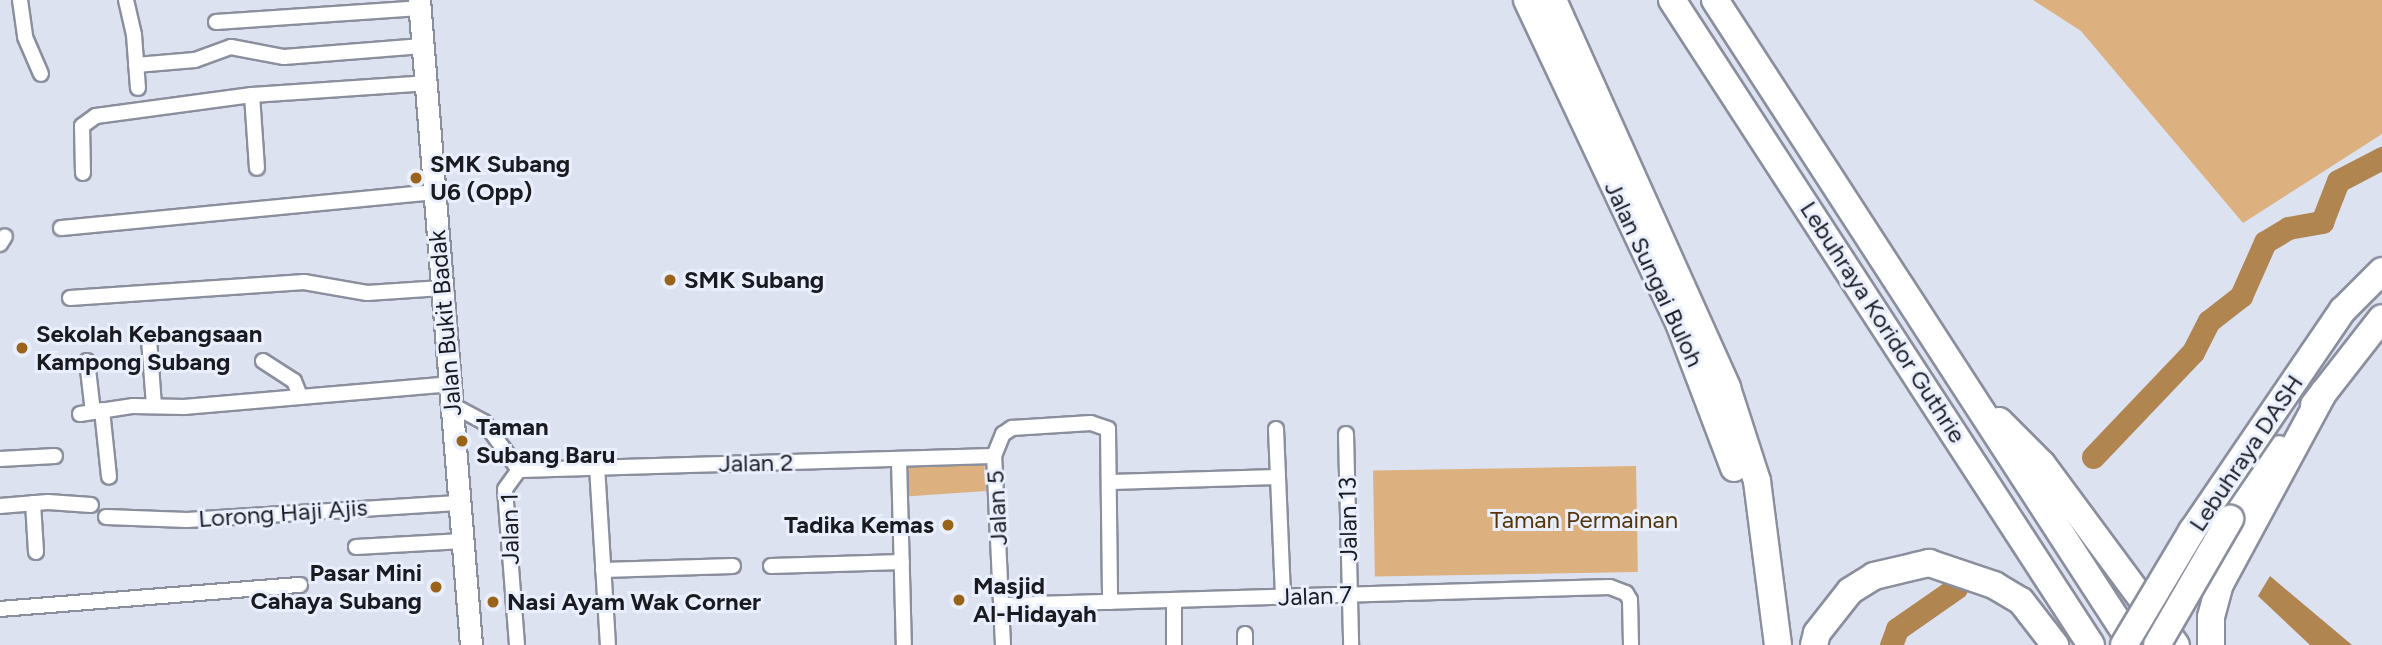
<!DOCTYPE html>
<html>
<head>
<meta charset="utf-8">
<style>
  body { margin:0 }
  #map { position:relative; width:2382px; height:645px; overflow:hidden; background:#dde2f1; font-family:Figtree,sans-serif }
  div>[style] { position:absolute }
  .green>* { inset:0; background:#dcb17f; transform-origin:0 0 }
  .water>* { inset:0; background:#b18550 }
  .river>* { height:23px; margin:-11.5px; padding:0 11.5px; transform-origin:11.5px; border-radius:11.5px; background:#b18550 }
  .roads { filter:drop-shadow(2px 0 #8b8f9d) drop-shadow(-2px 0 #8b8f9d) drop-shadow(0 2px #8b8f9d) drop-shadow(0 -2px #8b8f9d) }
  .street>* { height:14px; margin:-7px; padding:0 7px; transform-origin:7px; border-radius:7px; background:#fff }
  .secondary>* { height:21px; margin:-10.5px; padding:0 10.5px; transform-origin:10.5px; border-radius:10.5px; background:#fff }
  .highway>* { height:26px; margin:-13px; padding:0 13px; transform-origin:13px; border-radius:13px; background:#fff }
  .bridges { filter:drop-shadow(2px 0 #8b8f9d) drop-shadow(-2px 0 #8b8f9d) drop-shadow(0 2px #8b8f9d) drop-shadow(0 -2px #8b8f9d) }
  .highway-bridge>* { height:26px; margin:-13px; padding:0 13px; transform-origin:13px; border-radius:13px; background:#fff }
  .dots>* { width:19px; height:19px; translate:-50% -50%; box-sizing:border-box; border:4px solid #eaeffe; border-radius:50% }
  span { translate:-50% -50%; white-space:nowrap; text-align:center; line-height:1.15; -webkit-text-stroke:6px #eaeffe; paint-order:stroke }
  .poi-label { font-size:24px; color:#1a1b21; font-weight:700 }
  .left { translate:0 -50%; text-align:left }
  .right { translate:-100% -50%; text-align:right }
  .street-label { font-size:24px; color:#1a1b21 }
  .park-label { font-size:24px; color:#55360a }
</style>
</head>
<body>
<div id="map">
  <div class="green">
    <i style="clip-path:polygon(2033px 0,2382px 0,2382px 134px,2243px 223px,2081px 31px)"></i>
    <i style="left:984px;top:460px;width:31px;height:80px;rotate:86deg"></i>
    <i style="left:1636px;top:466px;width:106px;height:263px;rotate:89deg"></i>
  </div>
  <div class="water">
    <i style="clip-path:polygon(2270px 576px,2352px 645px,2310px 645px,2258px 596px)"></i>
  </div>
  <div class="river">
    <i style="left:2093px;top:457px;width:145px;rotate:-46.4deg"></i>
    <i style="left:2193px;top:352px;width:35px;rotate:-63deg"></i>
    <i style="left:2209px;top:321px;width:41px;rotate:-38deg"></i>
    <i style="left:2241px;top:296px;width:59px;rotate:-66deg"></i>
    <i style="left:2265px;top:242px;width:27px;rotate:-31deg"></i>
    <i style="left:2288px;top:228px;width:35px;rotate:-10deg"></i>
    <i style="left:2322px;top:222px;width:44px;rotate:-68.7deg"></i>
    <i style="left:2338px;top:181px;width:50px;rotate:-27.6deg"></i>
    <i style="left:1891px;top:645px;width:17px;rotate:-69deg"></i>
    <i style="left:1897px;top:629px;width:72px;rotate:-34.8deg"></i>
  </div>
  <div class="roads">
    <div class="street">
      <i style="left:20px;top:0;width:37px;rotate:82deg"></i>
      <i style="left:25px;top:37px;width:40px;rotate:66.6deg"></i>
      <i style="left:126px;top:0;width:36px;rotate:77deg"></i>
      <i style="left:134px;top:35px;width:53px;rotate:85.7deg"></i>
      <i style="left:216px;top:22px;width:204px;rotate:-3.9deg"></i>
      <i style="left:136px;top:65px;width:59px;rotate:-4.8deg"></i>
      <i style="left:195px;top:60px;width:38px;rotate:-20deg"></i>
      <i style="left:231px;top:47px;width:54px;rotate:10.7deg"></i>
      <i style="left:284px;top:57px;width:139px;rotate:-4.5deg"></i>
      <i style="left:252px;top:95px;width:73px;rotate:86.1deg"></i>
      <i style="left:83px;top:173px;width:47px;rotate:-91.2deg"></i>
      <i style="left:82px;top:126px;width:17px;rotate:-36deg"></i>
      <i style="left:96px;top:116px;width:157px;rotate:-7.7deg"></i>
      <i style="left:252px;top:95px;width:174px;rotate:-3.9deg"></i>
      <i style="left:61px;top:228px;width:374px;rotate:-5.5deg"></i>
      <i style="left:0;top:244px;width:9px;rotate:-58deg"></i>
      <i style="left:70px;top:298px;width:235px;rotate:-3.9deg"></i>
      <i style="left:304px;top:282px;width:64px;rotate:9.9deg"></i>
      <i style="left:367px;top:293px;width:75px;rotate:-3.8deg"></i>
      <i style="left:149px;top:339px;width:66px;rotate:85.7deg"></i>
      <i style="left:87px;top:361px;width:51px;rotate:83.3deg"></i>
      <i style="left:263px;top:361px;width:37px;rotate:33deg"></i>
      <i style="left:294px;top:381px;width:16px;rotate:68deg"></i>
      <i style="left:452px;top:405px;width:36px;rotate:28deg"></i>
      <i style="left:484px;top:422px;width:59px;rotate:53.9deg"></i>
      <i style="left:102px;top:410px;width:67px;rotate:84deg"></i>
      <i style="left:80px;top:414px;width:54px;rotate:-8.6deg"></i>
      <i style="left:133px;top:406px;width:52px;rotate:1.1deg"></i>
      <i style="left:185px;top:407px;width:267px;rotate:-4.9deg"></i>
      <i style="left:1276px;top:429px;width:168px;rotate:87.6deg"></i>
      <i style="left:1346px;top:434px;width:211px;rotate:88.6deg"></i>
      <i style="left:0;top:459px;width:55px;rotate:-3.1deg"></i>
      <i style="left:899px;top:460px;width:185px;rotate:88.5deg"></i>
      <i style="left:597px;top:466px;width:179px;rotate:86.5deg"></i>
      <i style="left:519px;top:470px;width:475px;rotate:-1.7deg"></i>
      <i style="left:1110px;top:482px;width:168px;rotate:-1.7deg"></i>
      <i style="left:33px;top:503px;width:49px;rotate:86.5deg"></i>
      <i style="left:0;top:506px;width:48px;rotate:-4.8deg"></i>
      <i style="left:48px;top:502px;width:43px;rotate:4deg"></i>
      <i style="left:106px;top:517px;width:81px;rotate:2.1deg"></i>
      <i style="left:187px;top:520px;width:275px;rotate:-3.6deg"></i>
      <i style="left:356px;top:547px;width:107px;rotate:-3.2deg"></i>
      <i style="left:771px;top:566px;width:131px;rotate:-1.7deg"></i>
      <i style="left:603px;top:570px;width:130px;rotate:-1.8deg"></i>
      <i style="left:1002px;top:605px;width:608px;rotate:-1.7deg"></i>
      <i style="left:1610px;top:587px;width:17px;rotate:21deg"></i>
      <i style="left:1626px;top:593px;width:8px;rotate:60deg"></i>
      <i style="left:1630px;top:600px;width:45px;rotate:88.7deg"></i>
      <i style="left:0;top:609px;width:301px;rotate:-4.6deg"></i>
      <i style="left:1245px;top:634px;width:11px;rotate:90deg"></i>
      <i style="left:517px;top:645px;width:156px;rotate:-94.4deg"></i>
      <i style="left:505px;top:489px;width:24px;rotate:-54deg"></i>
      <i style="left:1003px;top:645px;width:189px;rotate:-92.7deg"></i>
      <i style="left:994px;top:456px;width:24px;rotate:-68deg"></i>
      <i style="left:1003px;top:434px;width:11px;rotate:-34deg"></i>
      <i style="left:1012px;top:428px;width:79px;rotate:-3.6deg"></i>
      <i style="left:1091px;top:423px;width:18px;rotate:19deg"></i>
      <i style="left:1108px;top:429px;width:173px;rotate:89.3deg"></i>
      <i style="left:1174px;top:645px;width:44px;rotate:-90deg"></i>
    </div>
    <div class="secondary">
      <i style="left:419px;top:0;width:647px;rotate:85.39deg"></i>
    </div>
    <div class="highway">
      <i style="left:1527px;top:0;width:357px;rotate:64.8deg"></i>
      <i style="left:1679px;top:323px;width:155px;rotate:69.2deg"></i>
      <i style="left:1553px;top:0;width:425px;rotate:65.8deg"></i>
      <i style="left:1727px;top:388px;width:98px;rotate:72.1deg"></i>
      <i style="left:1757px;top:481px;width:165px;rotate:82.7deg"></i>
      <i style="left:1672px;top:0;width:769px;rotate:56.99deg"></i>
      <i style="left:1715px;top:0;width:769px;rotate:57.05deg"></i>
      <i style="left:2314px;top:405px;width:110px;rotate:-52deg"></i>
      <i style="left:1999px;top:421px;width:61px;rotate:45deg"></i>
      <i style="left:2042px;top:464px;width:225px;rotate:53.5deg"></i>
      <i style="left:2230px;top:519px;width:85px;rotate:-55deg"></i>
      <i style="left:1814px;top:645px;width:12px;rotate:-76deg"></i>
      <i style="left:1817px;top:633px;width:53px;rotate:-51.8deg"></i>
      <i style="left:1850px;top:591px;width:28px;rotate:-32deg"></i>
      <i style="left:1874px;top:576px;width:57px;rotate:-13.3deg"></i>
      <i style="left:1929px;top:563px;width:69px;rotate:18.7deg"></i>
      <i style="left:1994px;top:585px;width:31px;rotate:31deg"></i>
      <i style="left:2021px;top:601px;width:56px;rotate:52.3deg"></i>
      <i style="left:2211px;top:645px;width:28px;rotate:-90deg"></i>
      <i style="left:2211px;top:617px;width:34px;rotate:-75deg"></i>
      <i style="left:2220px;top:584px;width:218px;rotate:-61.6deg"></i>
    </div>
  </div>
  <div class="bridges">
    <div class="highway-bridge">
      <i style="left:2124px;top:645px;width:133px;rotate:-59.2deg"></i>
      <i style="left:2192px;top:531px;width:268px;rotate:-55.7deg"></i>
      <i style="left:2343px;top:310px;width:55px;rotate:-45deg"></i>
      <i style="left:2157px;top:645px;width:146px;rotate:-59.9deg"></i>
    </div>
  </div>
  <div class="dots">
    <i style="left:416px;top:178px;background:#99641a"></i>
    <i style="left:670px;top:280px;background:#99641a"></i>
    <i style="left:22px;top:348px;background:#99641a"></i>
    <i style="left:462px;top:441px;background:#99641a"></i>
    <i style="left:948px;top:525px;background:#99641a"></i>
    <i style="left:436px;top:587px;background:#99641a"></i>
    <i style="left:959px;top:600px;background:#99641a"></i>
    <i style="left:493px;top:602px;background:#99641a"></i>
  </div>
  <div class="poi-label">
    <span class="left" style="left:430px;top:178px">SMK Subang<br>U6 (Opp)</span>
    <span class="left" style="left:684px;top:280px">SMK Subang</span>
    <span class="left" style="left:36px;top:348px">Sekolah Kebangsaan<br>Kampong Subang</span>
    <span class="left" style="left:476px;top:441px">Taman<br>Subang Baru</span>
    <span class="right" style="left:934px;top:525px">Tadika Kemas</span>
    <span class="right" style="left:422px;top:587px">Pasar Mini<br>Cahaya Subang</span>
    <span class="left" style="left:973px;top:600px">Masjid<br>Al-Hidayah</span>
    <span class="left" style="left:507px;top:602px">Nasi Ayam Wak Corner</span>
  </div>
  <div class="street-label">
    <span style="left:1654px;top:274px;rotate:65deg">Jalan Sungai Buloh</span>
    <span style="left:1883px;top:322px;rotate:57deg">Lebuhraya Koridor Guthrie</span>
    <span style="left:445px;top:323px;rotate:-95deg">Jalan Bukit Badak</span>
    <span style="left:2246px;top:453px;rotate:-56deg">Lebuhraya DASH</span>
    <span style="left:756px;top:463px;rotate:-1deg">Jalan 2</span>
    <span style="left:997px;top:508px;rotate:-93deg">Jalan 5</span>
    <span style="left:283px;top:513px;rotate:-4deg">Lorong Haji Ajis</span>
    <span style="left:1348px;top:519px;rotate:-91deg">Jalan 13</span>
    <span style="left:510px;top:529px;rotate:-91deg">Jalan 1</span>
    <span style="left:1315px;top:596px;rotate:-2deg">Jalan 7</span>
  </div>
  <div class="park-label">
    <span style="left:1584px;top:520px">Taman Permainan</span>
  </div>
</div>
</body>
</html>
